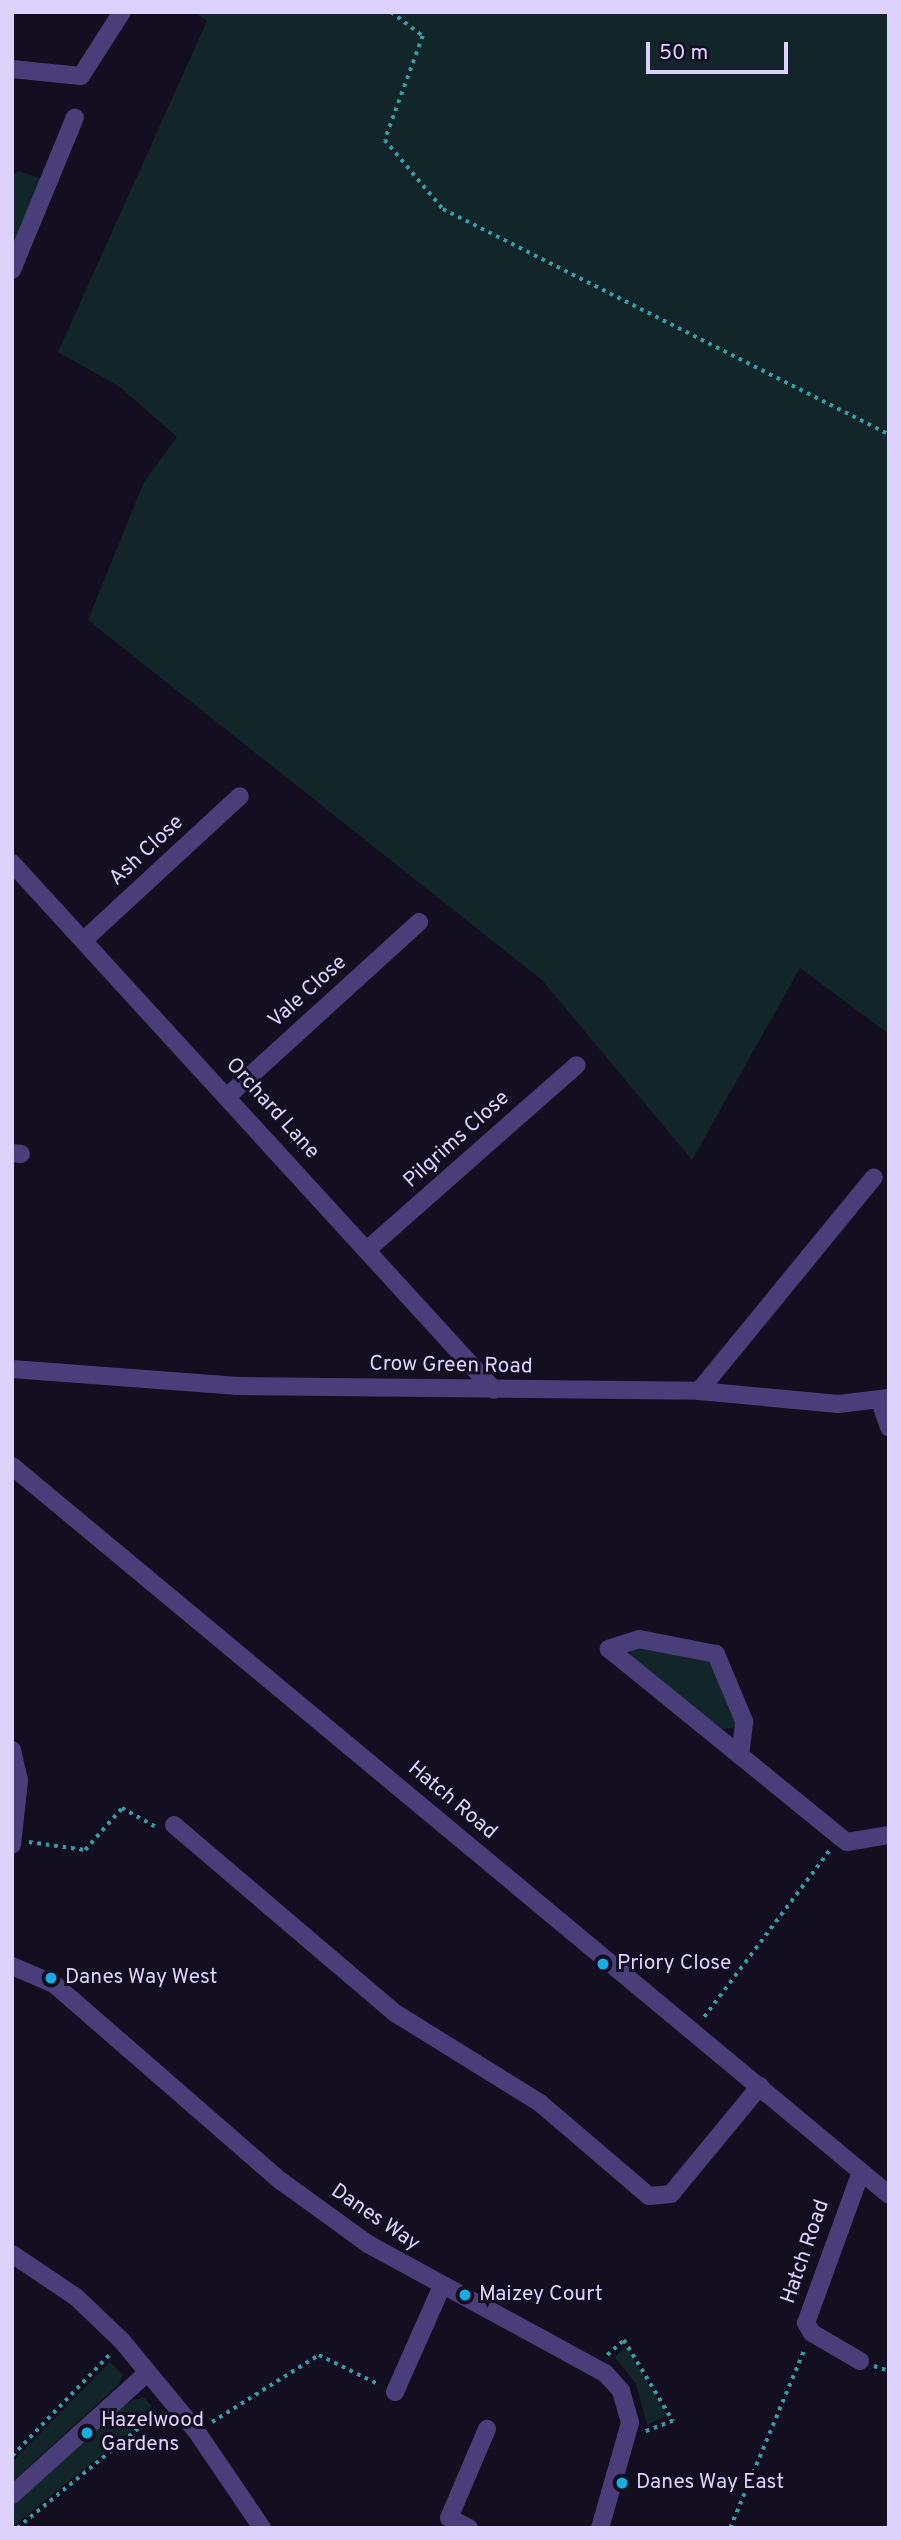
<!DOCTYPE html>
<html>
<head>
<meta charset="utf-8">
<style>
  body { margin:0 }
  #map { position:relative; width:901px; height:2540px; overflow:hidden; background:#140f20; font-family:Overpass,sans-serif }
  div>[style] { position:absolute }
  .green>* { inset:0; background:#122629 }
  .path>* { height:3.5px; margin-top:-1.75px; transform-origin:0; background:repeating-linear-gradient(90deg,#399ca7 0 3.5px,transparent 0 8.5px) }
  .minor>* { height:18px; margin:-9px; padding:0 9px; transform-origin:9px; border-radius:9px; background:#4a3e7a }
  .dots>* { width:19px; height:19px; translate:-50% -50%; box-sizing:border-box; border:4px solid #140f20; border-radius:50% }
  span { translate:-50% -50%; white-space:nowrap; text-align:center; line-height:1.15; -webkit-text-stroke:6px #140f20; paint-order:stroke }
  .street-label { font-size:21px; color:#ddd2fb }
  .poi-label { font-size:21px; color:#ddd2fb }
  .left { translate:0 -50%; text-align:left }
  .frame { position:absolute; inset:0; border:14px solid #ddd2fb; pointer-events:none }
  .scale { position:absolute; left:646px; top:42px; width:142px; height:32px; box-sizing:border-box; border:4px solid #ddd2fb; border-top:0; padding-left:9px; font-size:21px; line-height:24px; white-space:nowrap; color:#ddd2fb; -webkit-text-stroke:5px #140f20; paint-order:stroke }
</style>
</head>
<body>
<div id="map">
  <div class="green">
    <i style="clip-path:polygon(194px 12px,889px 12px,889px 1034px,800px 968px,692px 1160px,542px 980px,88px 620px,144px 482px,177px 437px,120px 387px,58px 352px,207px 21px)"></i>
    <i style="clip-path:polygon(18px 171px,48px 181px,12px 273px,12px 175px)"></i>
    <i style="clip-path:polygon(632px 1646px,712px 1658px,737px 1721px,733px 1728px,721px 1729px,630px 1656px)"></i>
    <i style="clip-path:polygon(626px 2346px,667px 2415px,647px 2425px,636px 2384px,615px 2357px)"></i>
    <i style="clip-path:polygon(110px 2362px,123px 2375px,119px 2384px,12px 2482px,12px 2462px)"></i>
    <i style="clip-path:polygon(143px 2397px,156px 2411px,12px 2527px,12px 2506px,127px 2403px)"></i>
  </div>
  <div class="path">
    <i style="left:391px;top:12px;width:40px;rotate:37deg"></i>
    <i style="left:423px;top:36px;width:111px;rotate:110.1deg"></i>
    <i style="left:385px;top:140px;width:90px;rotate:50deg"></i>
    <i style="left:443px;top:209px;width:500px;rotate:26.8deg"></i>
    <i style="left:29px;top:1842px;width:57px;rotate:8.1deg"></i>
    <i style="left:85px;top:1850px;width:56px;rotate:-48.6deg"></i>
    <i style="left:122px;top:1808px;width:39px;rotate:29deg"></i>
    <i style="left:704px;top:2017px;width:209px;rotate:-53deg"></i>
    <i style="left:607px;top:2355px;width:23px;rotate:-41deg"></i>
    <i style="left:624px;top:2340px;width:95px;rotate:58.8deg"></i>
    <i style="left:673px;top:2421px;width:30px;rotate:159deg"></i>
    <i style="left:874px;top:2366px;width:16px;rotate:18deg"></i>
    <i style="left:212px;top:2422px;width:126px;rotate:-32.1deg"></i>
    <i style="left:319px;top:2355px;width:68px;rotate:26.2deg"></i>
    <i style="left:12px;top:2456px;width:143px;rotate:-46.1deg"></i>
    <i style="left:17px;top:2528px;width:181px;rotate:-39.4deg"></i>
    <i style="left:730px;top:2528px;width:195px;rotate:-67.4deg"></i>
  </div>
  <div class="minor">
    <i style="left:12px;top:69px;width:69px;rotate:5.8deg"></i>
    <i style="left:81px;top:76px;width:76px;rotate:-57.4deg"></i>
    <i style="left:12px;top:270px;width:165px;rotate:-67.6deg"></i>
    <i style="left:12px;top:863px;width:714px;rotate:47.55deg"></i>
    <i style="left:84px;top:940px;width:212px;rotate:-42.7deg"></i>
    <i style="left:229px;top:1095px;width:257px;rotate:-42.3deg"></i>
    <i style="left:12px;top:1153px;width:9px;rotate:6deg"></i>
    <i style="left:368px;top:1249px;width:278px;rotate:-41.4deg"></i>
    <i style="left:12px;top:1369px;width:227px;rotate:4.3deg"></i>
    <i style="left:238px;top:1386px;width:461px;rotate:0.6deg"></i>
    <i style="left:699px;top:1391px;width:140px;rotate:5.3deg"></i>
    <i style="left:838px;top:1404px;width:51px;rotate:-6.7deg"></i>
    <i style="left:699px;top:1391px;width:276px;rotate:-50.7deg"></i>
    <i style="left:880px;top:1401px;width:28px;rotate:71deg"></i>
    <i style="left:12px;top:1466px;width:1140px;rotate:39.73deg"></i>
    <i style="left:12px;top:1750px;width:31px;rotate:77deg"></i>
    <i style="left:19px;top:1780px;width:65px;rotate:96.1deg"></i>
    <i style="left:740px;top:1756px;width:35px;rotate:-83deg"></i>
    <i style="left:744px;top:1721px;width:73px;rotate:-112.7deg"></i>
    <i style="left:716px;top:1654px;width:78px;rotate:-169deg"></i>
    <i style="left:639px;top:1639px;width:32px;rotate:162deg"></i>
    <i style="left:609px;top:1649px;width:298px;rotate:39.1deg"></i>
    <i style="left:840px;top:1837px;width:9px;rotate:36deg"></i>
    <i style="left:847px;top:1842px;width:43px;rotate:-9.5deg"></i>
    <i style="left:174px;top:1825px;width:290px;rotate:40.4deg"></i>
    <i style="left:395px;top:2013px;width:171px;rotate:31.8deg"></i>
    <i style="left:540px;top:2103px;width:143px;rotate:40.5deg"></i>
    <i style="left:649px;top:2196px;width:22px;rotate:-5deg"></i>
    <i style="left:671px;top:2194px;width:140px;rotate:-50.5deg"></i>
    <i style="left:12px;top:1966px;width:46px;rotate:23.2deg"></i>
    <i style="left:54px;top:1984px;width:301px;rotate:41deg"></i>
    <i style="left:281px;top:2181px;width:107px;rotate:35.9deg"></i>
    <i style="left:368px;top:2244px;width:270px;rotate:28.6deg"></i>
    <i style="left:605px;top:2373px;width:24px;rotate:48deg"></i>
    <i style="left:621px;top:2391px;width:33px;rotate:74deg"></i>
    <i style="left:630px;top:2423px;width:109px;rotate:105.9deg"></i>
    <i style="left:12px;top:2254px;width:77px;rotate:33.9deg"></i>
    <i style="left:76px;top:2297px;width:64px;rotate:43.7deg"></i>
    <i style="left:122px;top:2341px;width:118px;rotate:50.5deg"></i>
    <i style="left:197px;top:2432px;width:116px;rotate:55.9deg"></i>
    <i style="left:860px;top:2361px;width:56px;rotate:-149.7deg"></i>
    <i style="left:812px;top:2333px;width:12px;rotate:-121deg"></i>
    <i style="left:806px;top:2323px;width:161px;rotate:-70deg"></i>
    <i style="left:395px;top:2392px;width:114px;rotate:-66.1deg"></i>
    <i style="left:12px;top:2495px;width:183px;rotate:-42.1deg"></i>
    <i style="left:469px;top:2528px;width:22px;rotate:-153deg"></i>
    <i style="left:449px;top:2518px;width:97px;rotate:-66.9deg"></i>
  </div>
  <div class="dots">
    <i style="left:603px;top:1964px;background:#15ade3"></i>
    <i style="left:51px;top:1978px;background:#15ade3"></i>
    <i style="left:465px;top:2295px;background:#15ade3"></i>
    <i style="left:87px;top:2433px;background:#15ade3"></i>
    <i style="left:622px;top:2483px;background:#15ade3"></i>
  </div>
  <div class="street-label">
    <span style="left:147px;top:851px;rotate:-43deg">Ash Close</span>
    <span style="left:308px;top:992px;rotate:-42deg">Vale Close</span>
    <span style="left:272px;top:1109px;rotate:48deg">Orchard Lane</span>
    <span style="left:457px;top:1140px;rotate:-42deg">Pilgrims Close</span>
    <span style="left:451px;top:1366px;rotate:1deg">Crow Green Road</span>
    <span style="left:452px;top:1801px;rotate:40deg">Hatch Road</span>
    <span style="left:375px;top:2218px;rotate:34deg">Danes Way</span>
    <span style="left:806px;top:2252px;rotate:-71deg">Hatch Road</span>
  </div>
  <div class="poi-label">
    <span class="left" style="left:617px;top:1964px">Priory Close</span>
    <span class="left" style="left:65px;top:1978px">Danes Way West</span>
    <span class="left" style="left:479px;top:2295px">Maizey Court</span>
    <span class="left" style="left:101px;top:2433px">Hazelwood<br>Gardens</span>
    <span class="left" style="left:636px;top:2483px">Danes Way East</span>
  </div>
  <div class="frame"></div>
  <div class="scale">50 m</div>
</div>
</body>
</html>
